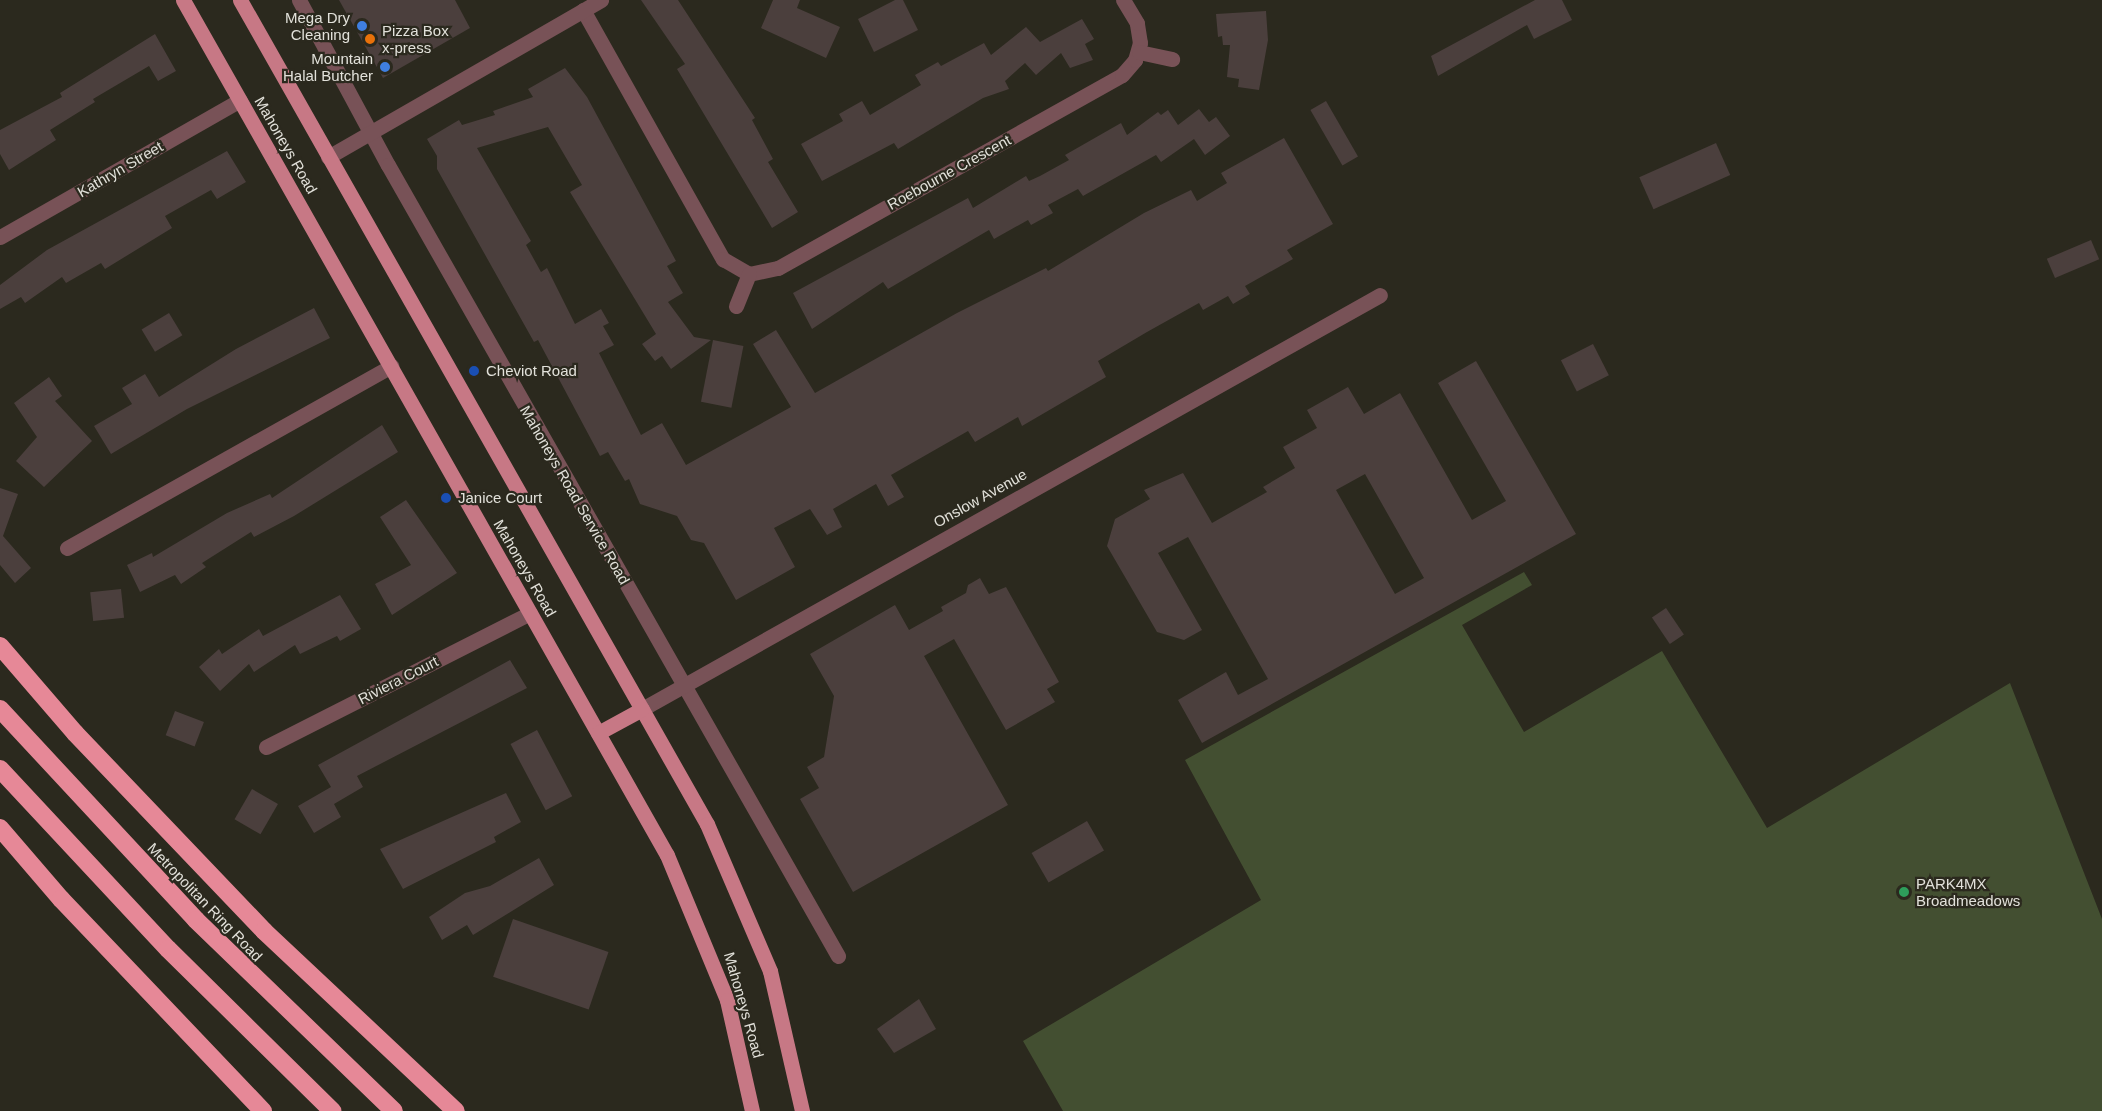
<!DOCTYPE html>
<html>
<head>
<meta charset="utf-8">
<style>
  body { margin:0 }
  #map { position:relative; width:2102px; height:1111px; overflow:hidden; background:#2b291e; font-family:Arial,sans-serif }
  div>[style] { position:absolute }
  .green>* { inset:0; background:#434f31 }
  .building>* { inset:0; background:#4b3f3d; transform-origin:0 0 }
  .minor>* { height:15px; margin:-7.5px; padding:0 7.5px; transform-origin:7.5px; border-radius:7.5px; background:#785257 }
  .primary>* { height:15px; margin:-7.5px; padding:0 7.5px; transform-origin:7.5px; border-radius:7.5px; background:#c77885 }
  .motorway>* { height:18px; margin:-9px; padding:0 9px; transform-origin:9px; border-radius:9px; background:#e68897 }
  .dots>* { width:16px; height:16px; translate:-50% -50%; box-sizing:border-box; border:3px solid #2b291e; border-radius:50% }
  span { translate:-50% -50%; white-space:nowrap; text-align:center; line-height:1.15; -webkit-text-stroke:4.5px #2b291e; paint-order:stroke }
  .poi-label { font-size:15px; color:#e2e1da }
  .right { translate:-100% -50%; text-align:right }
  .left { translate:0 -50%; text-align:left }
  .street-label { font-size:15px; color:#e2e1da }
</style>
</head>
<body>
<div id="map">
  <div class="green">
    <i style="clip-path:polygon(1524px 572px,1532px 585px,1462px 625px,1524px 732px,1662px 651px,1767px 828px,2010px 683px,2102px 919px,2102px 1111px,1063px 1111px,1023px 1041px,1261px 900px,1185px 760px)"></i>
  </div>
  <div class="building">
    <i style="clip-path:polygon(339px 0,455px 0,470px 28px,383px 78px)"></i>
    <i style="clip-path:polygon(641px 0,678px 0,755px 118px,752px 120px,773px 159px,768px 162px,798px 212px,772px 228px,677px 69px,685px 64px)"></i>
    <i style="clip-path:polygon(773px 0,800px 0,797px 8px,840px 27px,826px 58px,761px 28px)"></i>
    <i style="clip-path:polygon(895px 0,903px 0,918px 30px,874px 52px,858px 19px)"></i>
    <i style="clip-path:polygon(1535px 0,1562px 0,1572px 20px,1534px 39px,1527px 25px,1438px 76px,1431px 56px)"></i>
    <i style="clip-path:polygon(1266px 11px,1268px 40px,1259px 90px,1238px 87px,1239px 79px,1227px 77px,1230px 45px,1223px 45px,1222px 36px,1218px 37px,1216px 14px)"></i>
    <i style="clip-path:polygon(1082px 19px,1094px 39px,1085px 44px,1093px 60px,1070px 68px,1061px 53px,1036px 75px,1025px 63px,1005px 81px,1009px 89px,983px 98px,898px 149px,894px 143px,822px 181px,801px 144px,843px 121px,839px 114px,862px 101px,870px 115px,921px 85px,915px 75px,938px 62px,941px 66px,984px 43px,991px 55px,1026px 27px,1040px 42px)"></i>
    <i style="clip-path:polygon(155px 34px,176px 71px,158px 81px,149px 66px,93px 99px,95px 102px,50px 130px,56px 140px,9px 170px,0 154px,0 130px,62px 97px,60px 93px)"></i>
    <i style="clip-path:polygon(565px 68px,587px 97px,676px 261px,667px 266px,683px 293px,668px 302px,694px 337px,711px 340px,671px 369px,662px 356px,655px 361px,642px 344px,656px 334px,570px 192px,582px 185px,548px 127px,477px 148px,531px 241px,526px 245px,541px 272px,547px 268px,575px 324px,601px 309px,609px 323px,603px 326px,614px 345px,599px 353px,641px 435px,662px 423px,686px 465px,791px 407px,753px 344px,776px 330px,815px 393px,957px 313px,1046px 268px,1048px 271px,1144px 213px,1191px 190px,1197px 201px,1227px 183px,1221px 173px,1284px 138px,1333px 224px,1287px 250px,1293px 259px,1245px 286px,1250px 294px,1233px 304px,1228px 296px,1203px 310px,1199px 303px,1147px 332px,1098px 361px,1106px 377px,1022px 426px,1018px 417px,975px 442px,968px 431px,891px 475px,904px 497px,888px 506px,876px 484px,833px 509px,842px 527px,827px 535px,810px 509px,774px 528px,795px 567px,736px 600px,704px 543px,691px 540px,677px 516px,640px 504px,629px 479px,625px 481px,608px 452px,600px 456px,538px 340px,534px 342px,437px 169px,437px 156px,427px 139px,459px 120px,462px 125px,495px 115px,493px 111px,533px 97px,528px 89px)"></i>
    <i style="left:1326px;top:101px;width:64px;height:18px;rotate:60deg"></i>
    <i style="clip-path:polygon(1199px 109px,1209px 122px,1216px 117px,1230px 136px,1205px 155px,1194px 139px,1161px 162px,1156px 155px,1083px 196px,1078px 189px,1048px 205px,1053px 213px,1031px 225px,1028px 220px,994px 239px,989px 230px,888px 289px,883px 282px,812px 329px,793px 293px,968px 198px,973px 208px,1026px 176px,1029px 181px,1040px 176px,1069px 160px,1065px 155px,1121px 123px,1127px 135px,1158px 112px,1161px 115px,1168px 110px,1178px 125px)"></i>
    <i style="left:1716px;top:143px;width:35px;height:84px;rotate:66deg"></i>
    <i style="clip-path:polygon(227px 151px,246px 182px,217px 199px,211px 190px,165px 216px,172px 228px,105px 269px,101px 263px,66px 283px,62px 277px,25px 303px,21px 297px,0 309px,0 285px,47px 250px)"></i>
    <i style="left:2091px;top:240px;width:21px;height:48px;rotate:67deg"></i>
    <i style="clip-path:polygon(314px 308px,330px 338px,187px 409px,111px 454px,94px 426px,132px 404px,122px 388px,145px 374px,159px 397px,236px 349px)"></i>
    <i style="left:169px;top:313px;width:26px;height:32px;rotate:59deg"></i>
    <i style="left:713px;top:340px;width:31px;height:63px;rotate:11deg"></i>
    <i style="left:1593px;top:344px;width:35px;height:36px;rotate:63deg"></i>
    <i style="clip-path:polygon(evenodd,1476px 361px,1576px 534px,1202px 743px,1178px 700px,1226px 672px,1238px 695px,1268px 679px,1188px 537px,1158px 553px,1202px 630px,1184px 640px,1157px 632px,1107px 546px,1115px 519px,1150px 499px,1144px 490px,1183px 473px,1212px 523px,1267px 492px,1263px 487px,1295px 468px,1283px 447px,1317px 428px,1307px 410px,1348px 387px,1364px 414px,1400px 393px,1472px 520px,1506px 501px,1438px 383px,1476px 361px,1365px 474px,1424px 578px,1395px 594px,1336px 490px,1365px 474px)"></i>
    <i style="clip-path:polygon(49px 377px,62px 396px,55px 401px,92px 441px,44px 487px,16px 461px,37px 437px,14px 403px)"></i>
    <i style="clip-path:polygon(382px 425px,398px 452px,294px 516px,254px 537px,251px 532px,202px 563px,206px 567px,181px 584px,175px 575px,140px 592px,127px 565px,152px 553px,153px 557px,227px 513px,270px 494px,272px 498px)"></i>
    <i style="clip-path:polygon(0 488px,18px 494px,3px 536px,31px 568px,15px 583px,0 565px)"></i>
    <i style="clip-path:polygon(406px 500px,457px 573px,392px 615px,375px 584px,411px 565px,380px 517px)"></i>
    <i style="clip-path:polygon(980px 578px,989px 594px,1006px 587px,1059px 682px,1047px 689px,1055px 702px,1006px 730px,954px 639px,924px 656px,1008px 805px,853px 892px,800px 799px,819px 788px,807px 767px,824px 757px,834px 696px,810px 654px,895px 605px,909px 630px,943px 611px,941px 607px,966px 593px,968px 585px)"></i>
    <i style="left:121px;top:589px;width:29px;height:31px;rotate:84deg"></i>
    <i style="clip-path:polygon(340px 595px,361px 629px,340px 641px,337px 636px,300px 654px,295px 645px,254px 672px,249px 664px,220px 691px,199px 667px,219px 649px,222px 654px,259px 629px,263px 636px)"></i>
    <i style="left:1666px;top:608px;width:32px;height:17px;rotate:56deg"></i>
    <i style="clip-path:polygon(510px 660px,527px 688px,357px 776px,363px 787px,334px 804px,341px 817px,314px 833px,298px 806px,331px 787px,318px 765px)"></i>
    <i style="left:175px;top:711px;width:31px;height:26px;rotate:21deg"></i>
    <i style="left:537px;top:730px;width:75px;height:30px;rotate:62deg"></i>
    <i style="left:252px;top:789px;width:30px;height:35px;rotate:30deg"></i>
    <i style="clip-path:polygon(506px 793px,521px 822px,494px 837px,496px 842px,403px 889px,380px 849px)"></i>
    <i style="left:1087px;top:821px;width:34px;height:64px;rotate:60deg"></i>
    <i style="clip-path:polygon(539px 858px,554px 885px,473px 935px,467px 925px,442px 940px,429px 917px,465px 893px,490px 886px)"></i>
    <i style="left:513px;top:919px;width:101px;height:61px;rotate:19deg"></i>
    <i style="clip-path:polygon(919px 999px,936px 1029px,894px 1053px,877px 1029px)"></i>
  </div>
  <div class="minor">
    <i style="left:299px;top:0;width:187px;rotate:61.7deg"></i>
    <i style="left:388px;top:165px;width:910px;rotate:60.36deg"></i>
    <i style="left:583px;top:10px;width:286px;rotate:60.7deg"></i>
    <i style="left:723px;top:259px;width:30px;rotate:30deg"></i>
    <i style="left:749px;top:274px;width:30px;rotate:-12deg"></i>
    <i style="left:778px;top:268px;width:394px;rotate:-29.3deg"></i>
    <i style="left:1122px;top:75px;width:20px;rotate:-49deg"></i>
    <i style="left:1135px;top:60px;width:18px;rotate:-74deg"></i>
    <i style="left:1140px;top:43px;width:20px;rotate:-99deg"></i>
    <i style="left:1137px;top:23px;width:27px;rotate:-121deg"></i>
    <i style="left:1139px;top:52px;width:34px;rotate:12deg"></i>
    <i style="left:328px;top:157px;width:315px;rotate:-29.9deg"></i>
    <i style="left:0;top:237px;width:276px;rotate:-29.7deg"></i>
    <i style="left:736px;top:306px;width:35px;rotate:-68deg"></i>
    <i style="left:67px;top:548px;width:372px;rotate:-29.3deg"></i>
    <i style="left:642px;top:709px;width:846px;rotate:-29.29deg"></i>
    <i style="left:266px;top:747px;width:296px;rotate:-26.9deg"></i>
  </div>
  <div class="primary">
    <i style="left:183px;top:0;width:982px;rotate:60.49deg"></i>
    <i style="left:667px;top:855px;width:157px;rotate:67.5deg"></i>
    <i style="left:727px;top:1000px;width:114px;rotate:77.3deg"></i>
    <i style="left:240px;top:0;width:947px;rotate:60.46deg"></i>
    <i style="left:707px;top:824px;width:160px;rotate:66.8deg"></i>
    <i style="left:770px;top:971px;width:144px;rotate:77.1deg"></i>
    <i style="left:598px;top:733px;width:50px;rotate:-28.6deg"></i>
  </div>
  <div class="motorway">
    <i style="left:0;top:646px;width:115px;rotate:49.2deg"></i>
    <i style="left:75px;top:733px;width:274px;rotate:46.3deg"></i>
    <i style="left:264px;top:931px;width:263px;rotate:43.2deg"></i>
    <i style="left:0;top:709px;width:288px;rotate:47.1deg"></i>
    <i style="left:196px;top:920px;width:275px;rotate:44deg"></i>
    <i style="left:0;top:769px;width:246px;rotate:47deg"></i>
    <i style="left:168px;top:949px;width:231px;rotate:44.6deg"></i>
    <i style="left:0;top:828px;width:94px;rotate:49.3deg"></i>
    <i style="left:61px;top:899px;width:293px;rotate:46.4deg"></i>
  </div>
  <div class="dots">
    <i style="left:362px;top:26px;background:#3f7fe0"></i>
    <i style="left:370px;top:39px;background:#e8710a"></i>
    <i style="left:385px;top:67px;background:#3f7fe0"></i>
    <i style="left:474px;top:371px;background:#1a4fb4"></i>
    <i style="left:446px;top:498px;background:#1a4fb4"></i>
    <i style="left:1904px;top:892px;background:#2e9e5b"></i>
  </div>
  <div class="poi-label">
    <span class="right" style="left:350px;top:26px">Mega Dry<br>Cleaning</span>
    <span class="left" style="left:382px;top:39px">Pizza Box<br>x-press</span>
    <span class="right" style="left:373px;top:67px">Mountain<br>Halal Butcher</span>
    <span class="left" style="left:486px;top:371px">Cheviot Road</span>
    <span class="left" style="left:458px;top:498px">Janice Court</span>
    <span class="left" style="left:1916px;top:892px">PARK4MX<br>Broadmeadows</span>
  </div>
  <div class="street-label">
    <span style="left:286px;top:145px;rotate:60deg">Mahoneys Road</span>
    <span style="left:120px;top:169px;rotate:-30deg">Kathryn Street</span>
    <span style="left:949px;top:172px;rotate:-29deg">Roebourne Crescent</span>
    <span style="left:575px;top:495px;rotate:60deg">Mahoneys Road Service Road</span>
    <span style="left:980px;top:498px;rotate:-29deg">Onslow Avenue</span>
    <span style="left:525px;top:568px;rotate:60deg">Mahoneys Road</span>
    <span style="left:398px;top:680px;rotate:-27deg">Riviera Court</span>
    <span style="left:205px;top:902px;rotate:46deg">Metropolitan Ring Road</span>
    <span style="left:744px;top:1005px;rotate:74deg">Mahoneys Road</span>
  </div>
</div>
</body>
</html>
